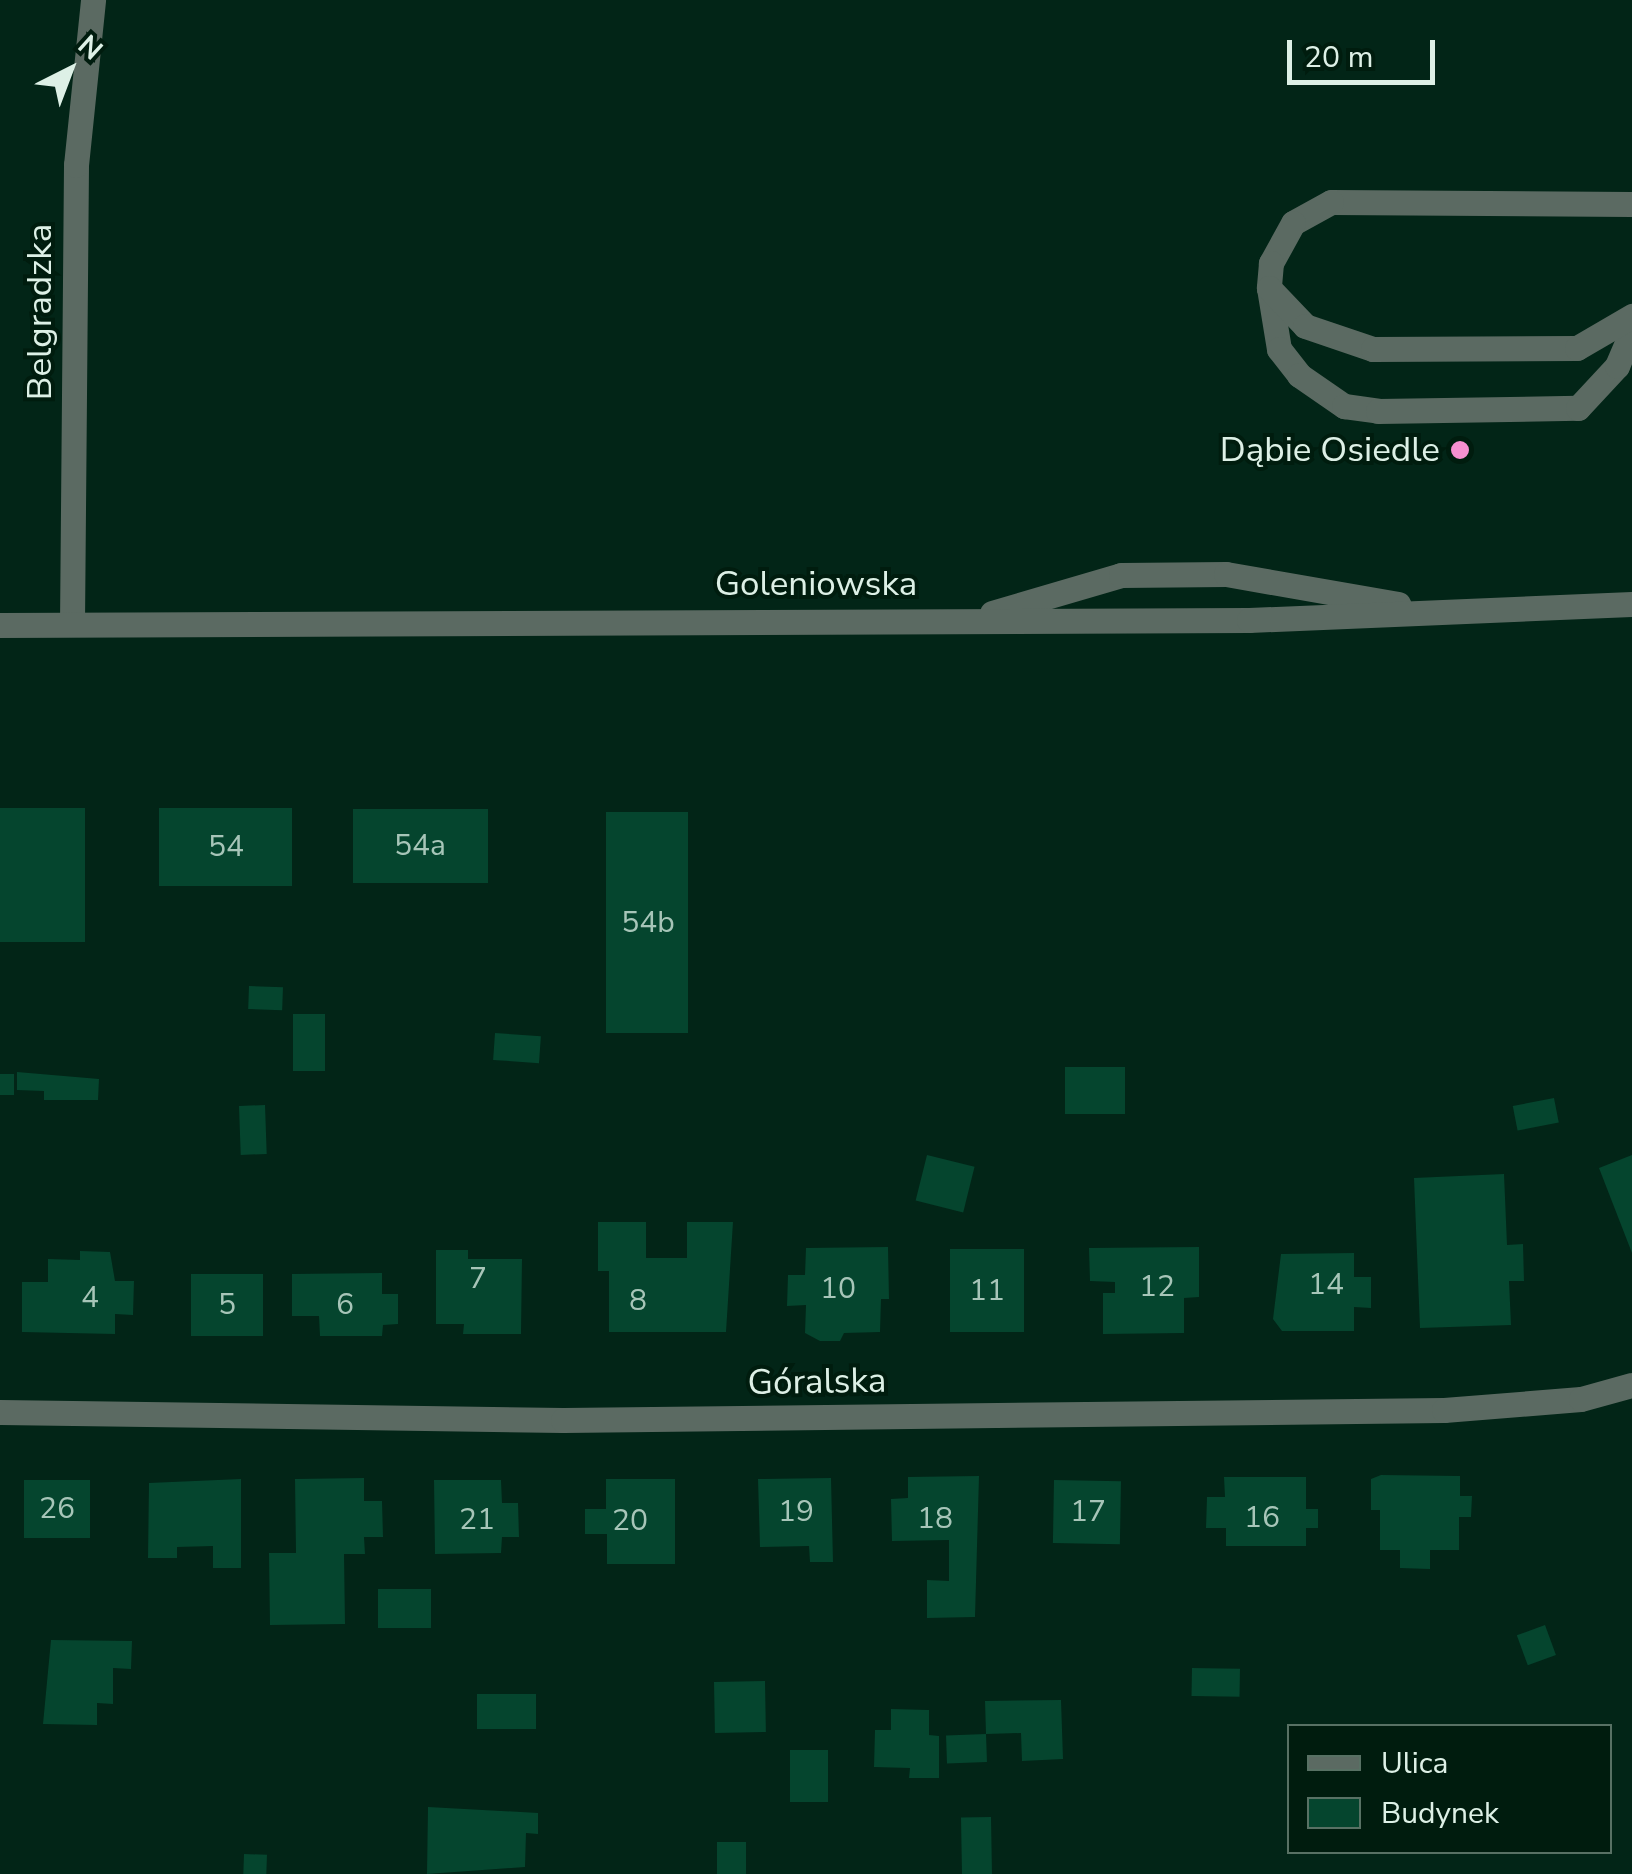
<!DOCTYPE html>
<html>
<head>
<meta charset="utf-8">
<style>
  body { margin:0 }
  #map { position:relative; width:1632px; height:1874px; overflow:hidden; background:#022517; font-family:"Nunito Sans",sans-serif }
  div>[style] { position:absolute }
  .building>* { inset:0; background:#05452e; transform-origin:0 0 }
  .minor>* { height:25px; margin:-12.5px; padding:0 12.5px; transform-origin:12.5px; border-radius:12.5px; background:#5b6a62 }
  .dots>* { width:28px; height:28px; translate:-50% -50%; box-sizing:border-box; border:5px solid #001c0e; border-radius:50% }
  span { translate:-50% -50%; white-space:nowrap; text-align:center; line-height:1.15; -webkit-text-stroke:8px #001c0e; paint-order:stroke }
  .number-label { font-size:30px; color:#a7c5b8 }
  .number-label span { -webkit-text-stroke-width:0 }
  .street-label { font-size:35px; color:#ddf0e6 }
  .poi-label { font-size:35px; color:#ddf0e6 }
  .right { translate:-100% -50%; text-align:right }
  .legend { position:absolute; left:1287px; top:1724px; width:325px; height:130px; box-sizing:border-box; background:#001c0e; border:2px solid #587164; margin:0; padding:12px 18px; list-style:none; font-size:30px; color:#ddf0e6 }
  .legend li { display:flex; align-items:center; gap:20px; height:50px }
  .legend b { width:50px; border:2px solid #587164 }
  .north { position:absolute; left:20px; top:20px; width:100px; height:100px; -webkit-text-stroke:8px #001c0e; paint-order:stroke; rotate:42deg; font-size:28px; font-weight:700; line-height:40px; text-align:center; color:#ddf0e6 }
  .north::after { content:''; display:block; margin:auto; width:35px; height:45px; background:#ddf0e6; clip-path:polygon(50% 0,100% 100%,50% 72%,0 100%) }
  .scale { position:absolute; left:1287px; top:40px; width:148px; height:45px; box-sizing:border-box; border:5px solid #ddf0e6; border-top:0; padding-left:12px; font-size:30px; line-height:35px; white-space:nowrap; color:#ddf0e6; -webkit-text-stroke:8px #001c0e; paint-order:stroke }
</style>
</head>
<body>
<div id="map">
  <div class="building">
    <i style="left:0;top:808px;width:85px;height:134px"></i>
    <i style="left:159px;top:808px;width:133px;height:78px"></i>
    <i style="left:353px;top:809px;width:135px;height:74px"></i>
    <i style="left:688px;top:812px;width:221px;height:82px;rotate:90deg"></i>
    <i style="left:249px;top:986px;width:34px;height:23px;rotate:2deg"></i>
    <i style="left:293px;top:1014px;width:32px;height:57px"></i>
    <i style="left:495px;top:1033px;width:46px;height:27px;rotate:4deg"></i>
    <i style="left:1065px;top:1067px;width:60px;height:47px"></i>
    <i style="clip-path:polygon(17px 1072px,99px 1079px,98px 1100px,44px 1100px,44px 1091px,17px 1090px)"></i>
    <i style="left:0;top:1074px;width:14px;height:21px"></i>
    <i style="left:1554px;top:1098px;width:25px;height:42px;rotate:79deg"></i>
    <i style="left:265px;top:1105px;width:49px;height:26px;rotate:88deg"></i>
    <i style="left:927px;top:1155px;width:49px;height:47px;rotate:14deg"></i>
    <i style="clip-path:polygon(1632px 1155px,1632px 1253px,1599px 1168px)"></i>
    <i style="clip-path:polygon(1504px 1174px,1507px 1245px,1523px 1244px,1524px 1281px,1509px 1281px,1511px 1325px,1420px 1328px,1414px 1178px)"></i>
    <i style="clip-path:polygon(598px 1222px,646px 1222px,646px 1258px,687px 1258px,687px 1222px,733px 1222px,726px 1332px,609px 1332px,609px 1271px,598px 1271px)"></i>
    <i style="clip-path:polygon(888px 1247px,889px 1299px,881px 1299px,880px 1332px,844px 1333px,840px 1341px,820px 1341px,805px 1333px,806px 1305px,787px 1306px,788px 1275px,805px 1275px,806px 1248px)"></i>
    <i style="clip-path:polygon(1199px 1247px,1199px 1297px,1184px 1298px,1184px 1333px,1103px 1334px,1103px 1293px,1115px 1293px,1115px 1282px,1090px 1281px,1089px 1248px)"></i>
    <i style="left:1024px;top:1249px;width:83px;height:74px;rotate:90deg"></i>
    <i style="clip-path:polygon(436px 1250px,468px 1250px,468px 1259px,522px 1259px,521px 1334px,463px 1334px,464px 1324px,436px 1324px)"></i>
    <i style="clip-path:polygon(80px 1251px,110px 1252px,115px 1281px,134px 1281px,133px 1315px,115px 1314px,115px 1334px,22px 1332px,22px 1282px,48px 1282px,48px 1259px,80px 1260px)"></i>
    <i style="clip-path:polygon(1354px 1253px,1354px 1277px,1371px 1277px,1371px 1308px,1354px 1307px,1354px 1331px,1282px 1331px,1273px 1319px,1281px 1254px)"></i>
    <i style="clip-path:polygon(382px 1273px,382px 1294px,398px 1294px,398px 1324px,383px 1325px,382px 1336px,320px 1336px,319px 1316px,292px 1316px,292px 1274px)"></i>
    <i style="left:263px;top:1274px;width:62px;height:72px;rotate:90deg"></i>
    <i style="clip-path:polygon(1381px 1475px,1460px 1476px,1460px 1496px,1472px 1496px,1471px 1517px,1459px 1517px,1459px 1550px,1430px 1550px,1430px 1569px,1400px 1568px,1400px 1550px,1380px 1550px,1380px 1510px,1371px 1510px,1371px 1479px)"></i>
    <i style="clip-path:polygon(979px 1476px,975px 1617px,927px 1618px,927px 1580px,949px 1581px,949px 1540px,892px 1541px,891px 1499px,908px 1498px,908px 1477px)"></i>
    <i style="clip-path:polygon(1224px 1477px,1306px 1477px,1306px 1509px,1318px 1509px,1318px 1528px,1306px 1528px,1306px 1546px,1226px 1546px,1226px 1528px,1206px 1528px,1207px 1497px,1225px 1497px)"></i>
    <i style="clip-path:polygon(364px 1478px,364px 1501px,382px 1501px,383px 1537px,364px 1537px,365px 1554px,344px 1554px,345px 1624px,270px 1625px,269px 1553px,296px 1553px,295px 1479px)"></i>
    <i style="clip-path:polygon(831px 1478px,833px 1562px,810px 1562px,809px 1546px,760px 1547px,758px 1479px)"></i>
    <i style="clip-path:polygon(241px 1479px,241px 1568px,213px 1568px,213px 1546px,177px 1547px,177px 1558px,148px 1558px,149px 1483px)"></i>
    <i style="clip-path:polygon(606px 1479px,675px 1479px,675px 1564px,607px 1564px,607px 1534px,585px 1534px,585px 1509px,606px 1509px)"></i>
    <i style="left:24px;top:1480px;width:66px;height:58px"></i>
    <i style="clip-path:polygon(434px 1480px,501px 1480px,502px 1503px,518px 1503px,519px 1537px,502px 1537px,501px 1553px,435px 1554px)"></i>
    <i style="left:1054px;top:1480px;width:67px;height:63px;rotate:1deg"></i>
    <i style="left:378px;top:1589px;width:53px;height:39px"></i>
    <i style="left:1545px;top:1625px;width:32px;height:30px;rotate:70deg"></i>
    <i style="clip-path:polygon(51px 1640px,132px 1641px,131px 1669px,113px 1668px,113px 1704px,97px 1703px,97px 1725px,43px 1724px)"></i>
    <i style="left:1192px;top:1668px;width:48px;height:28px;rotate:1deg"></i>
    <i style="left:765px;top:1681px;width:51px;height:51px;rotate:89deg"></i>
    <i style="left:536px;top:1694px;width:35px;height:59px;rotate:90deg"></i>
    <i style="clip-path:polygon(1061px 1700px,1063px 1759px,1022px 1761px,1021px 1733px,986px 1734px,985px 1701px)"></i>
    <i style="clip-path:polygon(891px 1709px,929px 1710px,929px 1735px,939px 1736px,939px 1778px,909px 1778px,910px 1768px,874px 1767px,875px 1730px,891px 1730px)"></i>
    <i style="left:986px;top:1734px;width:28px;height:40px;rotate:88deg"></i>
    <i style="left:790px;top:1750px;width:38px;height:52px"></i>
    <i style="clip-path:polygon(428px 1807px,538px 1813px,538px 1834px,526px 1833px,525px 1867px,427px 1874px)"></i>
    <i style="left:991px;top:1817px;width:57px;height:30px;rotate:89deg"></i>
    <i style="left:717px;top:1842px;width:29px;height:32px"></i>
    <i style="left:244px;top:1854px;width:23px;height:20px;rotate:2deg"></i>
  </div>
  <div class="minor">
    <i style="left:1632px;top:204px;width:301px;rotate:-179.6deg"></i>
    <i style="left:1331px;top:202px;width:43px;rotate:151.1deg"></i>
    <i style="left:1293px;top:223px;width:46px;rotate:118.8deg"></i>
    <i style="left:1271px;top:263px;width:25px;rotate:95deg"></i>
    <i style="left:1269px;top:288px;width:62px;rotate:80.7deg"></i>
    <i style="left:1279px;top:349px;width:33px;rotate:52deg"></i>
    <i style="left:1299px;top:375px;width:55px;rotate:34.6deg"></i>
    <i style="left:1344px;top:406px;width:34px;rotate:8deg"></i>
    <i style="left:1378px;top:411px;width:200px;rotate:-0.9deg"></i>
    <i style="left:1578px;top:408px;width:57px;rotate:-47.1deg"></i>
    <i style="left:1617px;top:366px;width:38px;rotate:-67deg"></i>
    <i style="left:1269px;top:288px;width:52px;rotate:46.5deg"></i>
    <i style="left:1305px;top:326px;width:72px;rotate:18.7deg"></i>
    <i style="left:1373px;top:349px;width:204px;rotate:-0.3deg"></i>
    <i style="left:1577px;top:348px;width:64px;rotate:-30.2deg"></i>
    <i style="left:992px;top:613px;width:134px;rotate:-16.4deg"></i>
    <i style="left:1121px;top:575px;width:105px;rotate:-0.5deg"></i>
    <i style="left:1226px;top:574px;width:175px;rotate:9.9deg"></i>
    <i style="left:72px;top:624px;width:459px;rotate:-89.5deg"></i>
    <i style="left:76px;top:165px;width:166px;rotate:-84.1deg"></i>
    <i style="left:0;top:625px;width:1249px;rotate:-0.23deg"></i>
    <i style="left:1249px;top:620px;width:383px;rotate:-2.4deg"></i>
    <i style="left:0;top:1412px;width:563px;rotate:0.81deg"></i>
    <i style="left:563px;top:1420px;width:881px;rotate:-0.65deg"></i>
    <i style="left:1444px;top:1410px;width:137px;rotate:-4.6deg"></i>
    <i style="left:1581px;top:1399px;width:53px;rotate:-15.4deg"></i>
  </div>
  <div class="dots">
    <i style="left:1460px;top:450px;background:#f690d0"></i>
  </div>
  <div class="number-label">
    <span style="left:420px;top:846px">54a</span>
    <span style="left:226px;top:847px">54</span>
    <span style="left:648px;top:923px">54b</span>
    <span style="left:478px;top:1279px">7</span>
    <span style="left:1326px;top:1285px">14</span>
    <span style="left:1157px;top:1287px">12</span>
    <span style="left:838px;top:1289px">10</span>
    <span style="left:987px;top:1291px">11</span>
    <span style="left:90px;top:1298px">4</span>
    <span style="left:638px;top:1301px">8</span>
    <span style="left:227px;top:1305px">5</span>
    <span style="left:345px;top:1305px">6</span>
    <span style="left:57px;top:1509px">26</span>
    <span style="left:796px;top:1512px">19</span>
    <span style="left:1088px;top:1512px">17</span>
    <span style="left:1262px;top:1518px">16</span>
    <span style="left:935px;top:1519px">18</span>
    <span style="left:477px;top:1520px">21</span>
    <span style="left:630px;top:1521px">20</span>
  </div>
  <div class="street-label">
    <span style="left:40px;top:312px;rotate:-90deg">Belgradzka</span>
    <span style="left:816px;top:584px">Goleniowska</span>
    <span style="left:817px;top:1382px;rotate:-1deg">Góralska</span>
  </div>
  <div class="poi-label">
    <span class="right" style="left:1440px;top:450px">Dąbie Osiedle</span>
  </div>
  <ul class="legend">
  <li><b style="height:12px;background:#5b6a62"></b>Ulica</li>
  <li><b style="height:28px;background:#05452e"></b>Budynek</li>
  </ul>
  <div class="north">N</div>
  <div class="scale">20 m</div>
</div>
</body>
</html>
